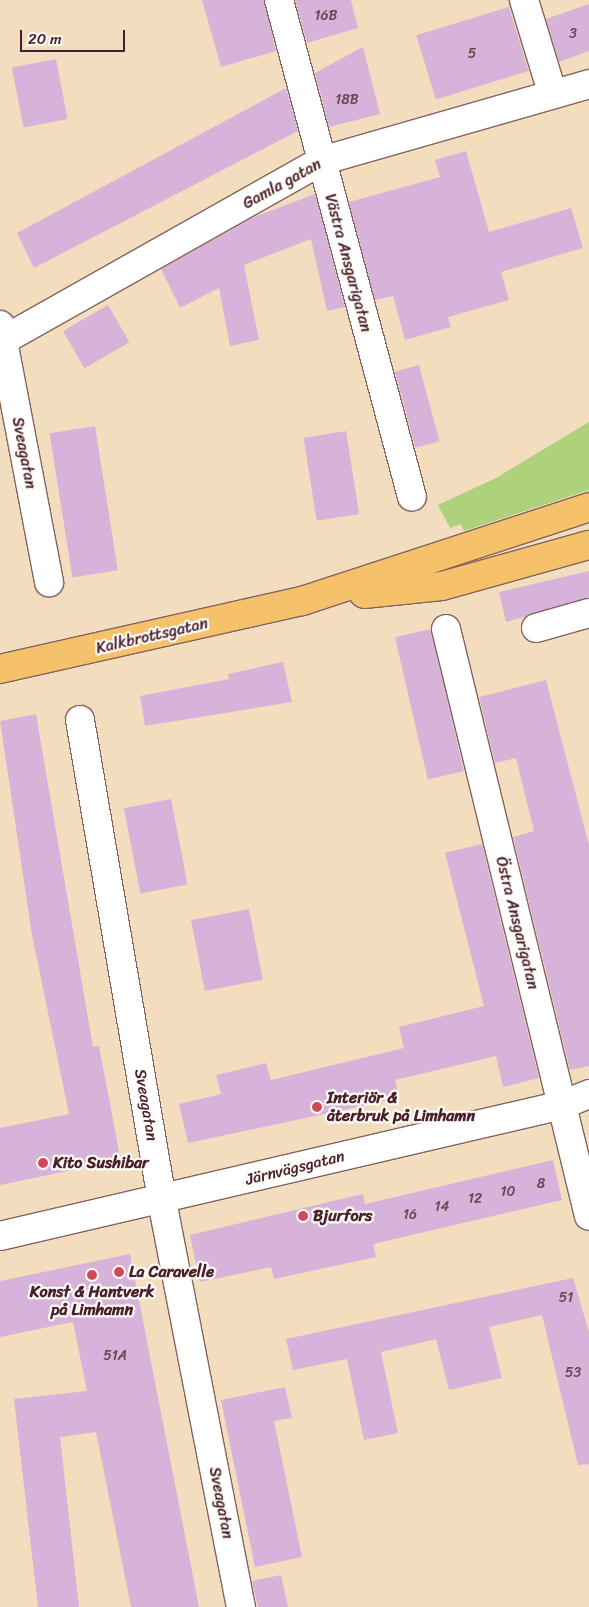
<!DOCTYPE html>
<html>
<head>
<meta charset="utf-8">
<style>
  body { margin:0 }
  #map { position:relative; width:589px; height:1607px; overflow:hidden; background:#f2debf; font-family:Sriracha,sans-serif }
  div>[style] { position:absolute }
  .green>* { inset:0; background:#aed27b }
  .building>* { inset:0; background:#d7b3d9; transform-origin:0 0 }
  .roads { filter:drop-shadow(1px 0 #85625f) drop-shadow(-1px 0 #85625f) drop-shadow(0 1px #85625f) drop-shadow(0 -1px #85625f) }
  .minor>* { height:28px; margin:-14px; padding:0 14px; transform-origin:14px; border-radius:14px; background:#fff }
  .major>* { height:28px; margin:-14px; padding:0 14px; transform-origin:14px; border-radius:14px; background:#f5c16b }
  .dots>* { width:14px; height:14px; translate:-50% -50%; box-sizing:border-box; border:2px solid #fdfcf7; border-radius:50% }
  span { translate:-50% -50%; white-space:nowrap; text-align:center; line-height:1.15; -webkit-text-stroke:4.5px #fdfcf7; paint-order:stroke }
  .number-label { font-size:14px; color:#6d4456 }
  .number-label span { -webkit-text-stroke-width:0 }
  .street-label { font-size:16px; color:#4a1f2b }
  .poi-label { font-size:16px; color:#4a1f2b; font-weight:700 }
  .left { translate:0 -50%; text-align:left }
  .scale { position:absolute; left:20px; top:30px; width:105px; height:22px; box-sizing:border-box; border:2px solid #4a1f2b; border-top:0; padding-left:6px; font-size:15px; line-height:18px; white-space:nowrap; color:#4a1f2b; -webkit-text-stroke:4px #fdfcf7; paint-order:stroke }
</style>
</head>
<body>
<div id="map">
  <div class="green">
    <i style="clip-path:polygon(589px 422px,589px 490px,464px 531px,461px 524px,450px 528px,438px 505px,496px 478px)"></i>
  </div>
  <div class="building">
    <i style="clip-path:polygon(202px 0,264px 0,276px 51px,221px 67px)"></i>
    <i style="clip-path:polygon(295px 0,351px 0,358px 28px,307px 43px)"></i>
    <i style="clip-path:polygon(589px 4px,589px 51px,559px 62px,546px 19px)"></i>
    <i style="left:509px;top:7px;width:67px;height:97px;rotate:73deg"></i>
    <i style="clip-path:polygon(363px 47px,380px 114px,329px 127px,315px 73px)"></i>
    <i style="left:56px;top:59px;width:61px;height:45px;rotate:79deg"></i>
    <i style="clip-path:polygon(286px 88px,298px 131px,34px 268px,17px 233px)"></i>
    <i style="clip-path:polygon(466px 151px,489px 232px,571px 208px,583px 248px,501px 272px,509px 300px,448px 317px,451px 327px,405px 340px,393px 296px,375px 300px,349px 202px,440px 177px,435px 160px)"></i>
    <i style="clip-path:polygon(315px 194px,345px 307px,327px 311px,311px 239px,244px 265px,259px 340px,230px 346px,219px 288px,180px 308px,161px 269px,254px 217px)"></i>
    <i style="left:108px;top:305px;width:43px;height:52px;rotate:60deg"></i>
    <i style="left:419px;top:365px;width:79px;height:25px;rotate:75deg"></i>
    <i style="left:95px;top:426px;width:146px;height:46px;rotate:81deg"></i>
    <i style="left:346px;top:431px;width:84px;height:43px;rotate:81deg"></i>
    <i style="clip-path:polygon(589px 571px,589px 598px,506px 622px,499px 592px)"></i>
    <i style="left:431px;top:629px;width:146px;height:37px;rotate:77deg"></i>
    <i style="clip-path:polygon(283px 662px,292px 702px,145px 726px,140px 696px,229px 679px,228px 674px)"></i>
    <i style="clip-path:polygon(546px 680px,589px 845px,589px 1066px,570px 1070px,513px 837px,534px 831px,516px 758px,495px 763px,479px 697px)"></i>
    <i style="clip-path:polygon(36px 714px,93px 1047px,99px 1046px,119px 1151px,112px 1162px,0 1185px,0 1128px,69px 1114px,32px 935px,0 721px)"></i>
    <i style="left:171px;top:799px;width:87px;height:48px;rotate:79deg"></i>
    <i style="clip-path:polygon(482px 844px,539px 1078px,503px 1087px,496px 1056px,395px 1080px,399px 1098px,188px 1143px,179px 1104px,221px 1094px,216px 1075px,266px 1063px,271px 1080px,404px 1048px,399px 1027px,484px 1006px,445px 853px)"></i>
    <i style="left:249px;top:909px;width:72px;height:59px;rotate:79deg"></i>
    <i style="clip-path:polygon(553px 1160px,562px 1200px,373px 1244px,376px 1257px,274px 1279px,271px 1267px,200px 1282px,190px 1235px,363px 1194px,365px 1204px)"></i>
    <i style="clip-path:polygon(130px 1254px,199px 1607px,131px 1607px,96px 1432px,60px 1437px,79px 1607px,38px 1607px,14px 1399px,87px 1391px,73px 1322px,0 1337px,0 1281px)"></i>
    <i style="clip-path:polygon(573px 1278px,589px 1332px,589px 1464px,578px 1465px,542px 1315px,489px 1327px,502px 1378px,449px 1390px,436px 1339px,381px 1352px,398px 1433px,364px 1440px,347px 1359px,293px 1370px,286px 1339px)"></i>
    <i style="clip-path:polygon(285px 1387px,292px 1418px,274px 1421px,302px 1557px,255px 1567px,221px 1400px)"></i>
    <i style="clip-path:polygon(281px 1575px,288px 1607px,258px 1607px,252px 1581px)"></i>
  </div>
  <div class="roads">
    <div class="minor">
      <i style="left:279px;top:0;width:514px;rotate:75.02deg"></i>
      <i style="left:524px;top:0;width:96px;rotate:73.1deg"></i>
      <i style="left:0;top:325px;width:262px;rotate:79.2deg"></i>
      <i style="left:0;top:342px;width:369px;rotate:-29.4deg"></i>
      <i style="left:321px;top:161px;width:279px;rotate:-16deg"></i>
      <i style="left:536px;top:628px;width:55px;rotate:-15.8deg"></i>
      <i style="left:446px;top:629px;width:604px;rotate:76.31deg"></i>
      <i style="left:80px;top:720px;width:488px;rotate:80.3deg"></i>
      <i style="left:162px;top:1201px;width:414px;rotate:79deg"></i>
      <i style="left:0;top:1236px;width:577px;rotate:-13.12deg"></i>
      <i style="left:562px;top:1105px;width:29px;rotate:-22deg"></i>
    </div>
    <div class="major">
      <i style="left:364px;top:594px;width:78px;rotate:-5.9deg"></i>
      <i style="left:442px;top:586px;width:153px;rotate:-15.6deg"></i>
      <i style="left:0;top:669px;width:310px;rotate:-12.7deg"></i>
      <i style="left:302px;top:601px;width:302px;rotate:-18.1deg"></i>
    </div>
  </div>
  <div class="dots">
    <i style="left:317px;top:1107px;background:#d1495b"></i>
    <i style="left:43px;top:1163px;background:#d1495b"></i>
    <i style="left:303px;top:1216px;background:#d1495b"></i>
    <i style="left:119px;top:1272px;background:#d1495b"></i>
    <i style="left:92px;top:1275px;background:#d1495b"></i>
  </div>
  <div class="number-label">
    <span style="left:326px;top:16px">16B</span>
    <span style="left:573px;top:34px">3</span>
    <span style="left:472px;top:54px">5</span>
    <span style="left:347px;top:100px">18B</span>
    <span style="left:541px;top:1184px">8</span>
    <span style="left:508px;top:1192px">10</span>
    <span style="left:475px;top:1199px">12</span>
    <span style="left:442px;top:1207px">14</span>
    <span style="left:410px;top:1215px">16</span>
    <span style="left:566px;top:1298px">51</span>
    <span style="left:115px;top:1356px">51A</span>
    <span style="left:573px;top:1373px">53</span>
  </div>
  <div class="street-label">
    <span style="left:282px;top:184px;rotate:-29deg">Gamla gatan</span>
    <span style="left:348px;top:263px;rotate:75deg">Västra Ansgarigatan</span>
    <span style="left:24px;top:453px;rotate:79deg">Sveagatan</span>
    <span style="left:152px;top:636px;rotate:-13deg">Kalkbrottsgatan</span>
    <span style="left:517px;top:923px;rotate:76deg">Östra Ansgarigatan</span>
    <span style="left:146px;top:1105px;rotate:80deg">Sveagatan</span>
    <span style="left:295px;top:1168px;rotate:-14deg">Järnvägsgatan</span>
    <span style="left:221px;top:1503px;rotate:79deg">Sveagatan</span>
  </div>
  <div class="poi-label">
    <span class="left" style="left:327px;top:1107px">Interiör &amp;<br>återbruk på Limhamn</span>
    <span class="left" style="left:53px;top:1163px">Kito Sushibar</span>
    <span class="left" style="left:313px;top:1216px">Bjurfors</span>
    <span class="left" style="left:129px;top:1272px">La Caravelle</span>
    <span style="left:92px;top:1301px">Konst &amp; Hantverk<br>på Limhamn</span>
  </div>
  <div class="scale">20 m</div>
</div>
</body>
</html>
